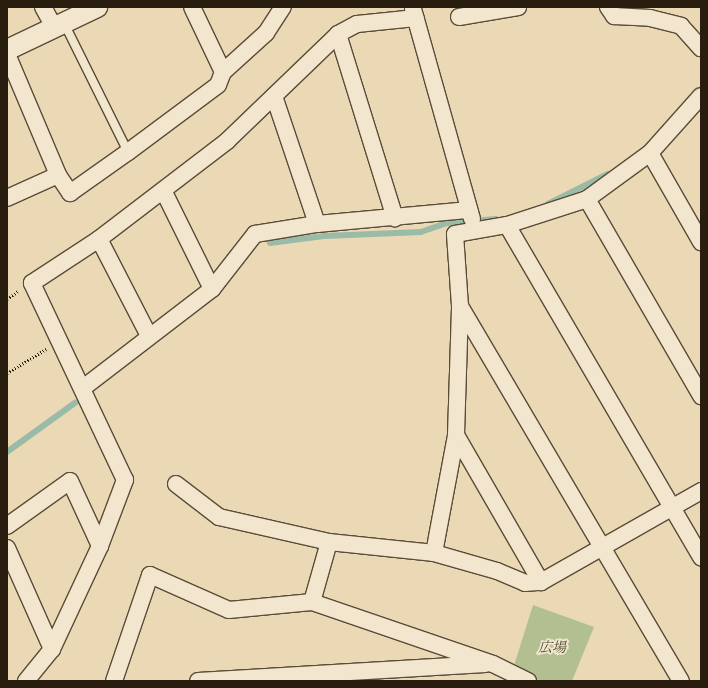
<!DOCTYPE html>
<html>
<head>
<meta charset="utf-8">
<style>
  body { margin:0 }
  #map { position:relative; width:708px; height:688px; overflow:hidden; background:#ebd8b4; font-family:"IM FELL Double Pica","Noto Serif JP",serif }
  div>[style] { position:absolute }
  .green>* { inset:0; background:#b2c091 }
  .stream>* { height:5.5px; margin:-2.75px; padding:0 2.75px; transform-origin:2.75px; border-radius:2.75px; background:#9abba7 }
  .path>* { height:2.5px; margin-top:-1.25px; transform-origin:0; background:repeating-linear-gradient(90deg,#281d0f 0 1px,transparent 0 3px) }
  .roads { filter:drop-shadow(1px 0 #594c38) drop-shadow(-1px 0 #594c38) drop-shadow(0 1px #594c38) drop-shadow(0 -1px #594c38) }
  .service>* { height:8px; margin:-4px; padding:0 4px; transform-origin:4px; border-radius:4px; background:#f2e6ce }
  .minor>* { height:16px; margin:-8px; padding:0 8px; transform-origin:8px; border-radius:8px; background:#f2e6ce }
  .tertiary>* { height:20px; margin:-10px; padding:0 10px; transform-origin:10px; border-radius:10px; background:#f2e6ce }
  span { translate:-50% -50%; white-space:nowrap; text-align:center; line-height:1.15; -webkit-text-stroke:3.5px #f2e6ce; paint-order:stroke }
  .park-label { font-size:14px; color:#514e36; font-style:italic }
  .frame { position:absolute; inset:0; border:8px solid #281d0f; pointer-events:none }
</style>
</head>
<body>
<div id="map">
  <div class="green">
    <i style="clip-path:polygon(533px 605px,594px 627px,572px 681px,533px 681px,512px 672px)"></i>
  </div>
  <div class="stream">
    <i style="left:548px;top:204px;width:67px;rotate:-26.6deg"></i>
    <i style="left:270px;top:243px;width:54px;rotate:-7.4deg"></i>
    <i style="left:324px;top:236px;width:97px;rotate:-2.4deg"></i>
    <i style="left:421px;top:232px;width:28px;rotate:-19deg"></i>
    <i style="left:447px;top:223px;width:49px;rotate:-4.7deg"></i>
    <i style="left:7px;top:452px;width:84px;rotate:-35.8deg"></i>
  </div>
  <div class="path">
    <i style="left:7px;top:299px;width:14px;rotate:-36deg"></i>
    <i style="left:7px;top:373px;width:46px;rotate:-31.6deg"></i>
  </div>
  <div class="roads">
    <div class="service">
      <i style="left:64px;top:23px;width:144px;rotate:63.6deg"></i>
    </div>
    <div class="minor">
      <i style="left:43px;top:7px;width:23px;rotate:61deg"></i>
      <i style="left:192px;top:7px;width:72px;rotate:64.5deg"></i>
      <i style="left:608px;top:7px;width:11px;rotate:56deg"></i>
      <i style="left:614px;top:16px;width:36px;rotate:3deg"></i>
      <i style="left:650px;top:18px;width:32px;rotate:14deg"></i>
      <i style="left:681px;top:26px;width:30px;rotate:48deg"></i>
      <i style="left:413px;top:9px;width:218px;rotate:74.3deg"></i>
      <i style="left:459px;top:17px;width:60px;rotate:-9.6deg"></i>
      <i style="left:338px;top:34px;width:193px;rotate:72.8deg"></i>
      <i style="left:7px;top:54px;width:131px;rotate:67.1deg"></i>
      <i style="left:58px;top:175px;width:56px;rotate:155.7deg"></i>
      <i style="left:274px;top:96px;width:135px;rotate:71.4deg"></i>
      <i style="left:650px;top:153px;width:103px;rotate:60.2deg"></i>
      <i style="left:58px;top:175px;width:22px;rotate:56deg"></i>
      <i style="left:70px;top:193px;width:71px;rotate:-35.3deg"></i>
      <i style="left:128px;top:152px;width:112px;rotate:-36.7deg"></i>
      <i style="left:218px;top:85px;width:14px;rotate:-69deg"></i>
      <i style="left:223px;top:72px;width:58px;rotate:-42.2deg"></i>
      <i style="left:266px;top:33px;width:31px;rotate:-57deg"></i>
      <i style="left:164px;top:192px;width:108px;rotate:63.7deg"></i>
      <i style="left:587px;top:199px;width:228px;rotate:59.9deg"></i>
      <i style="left:507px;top:225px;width:385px;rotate:59.7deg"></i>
      <i style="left:99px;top:239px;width:109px;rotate:62.7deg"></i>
      <i style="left:460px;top:306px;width:435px;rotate:59.5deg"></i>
      <i style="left:83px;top:388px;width:163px;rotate:-37.5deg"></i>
      <i style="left:212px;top:289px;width:70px;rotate:-52deg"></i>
      <i style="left:255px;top:234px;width:63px;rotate:-9.2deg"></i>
      <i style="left:317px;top:224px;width:153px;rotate:-5.3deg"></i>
      <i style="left:456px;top:435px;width:170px;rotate:60deg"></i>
      <i style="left:541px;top:582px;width:184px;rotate:-29.6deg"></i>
      <i style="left:176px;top:484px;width:54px;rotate:37.5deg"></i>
      <i style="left:219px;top:517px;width:113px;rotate:12.8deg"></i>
      <i style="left:329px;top:542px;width:106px;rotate:6deg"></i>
      <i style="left:434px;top:553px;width:66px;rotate:15.9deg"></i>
      <i style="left:497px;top:571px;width:30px;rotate:23deg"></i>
      <i style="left:525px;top:583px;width:16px;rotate:-4deg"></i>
      <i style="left:7px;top:526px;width:77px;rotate:-35.5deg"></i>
      <i style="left:70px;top:481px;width:72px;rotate:65.2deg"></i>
      <i style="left:7px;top:548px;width:111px;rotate:66deg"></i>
      <i style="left:434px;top:553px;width:120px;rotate:-79.4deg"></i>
      <i style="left:456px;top:435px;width:129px;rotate:-88.2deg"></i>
      <i style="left:460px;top:306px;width:72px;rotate:-94deg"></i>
      <i style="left:455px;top:234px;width:53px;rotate:-9.8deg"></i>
      <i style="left:507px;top:225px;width:84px;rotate:-18deg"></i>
      <i style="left:587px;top:199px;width:78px;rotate:-36.1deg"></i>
      <i style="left:650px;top:153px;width:76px;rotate:-48.2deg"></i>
      <i style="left:312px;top:602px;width:62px;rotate:-74.2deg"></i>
      <i style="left:26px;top:681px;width:41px;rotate:-50.9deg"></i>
      <i style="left:52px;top:649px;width:114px;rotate:-65deg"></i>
      <i style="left:100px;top:546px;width:71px;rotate:-69.3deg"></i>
      <i style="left:125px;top:480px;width:218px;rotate:-115.3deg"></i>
      <i style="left:32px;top:283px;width:80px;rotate:-33.3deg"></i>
      <i style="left:99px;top:239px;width:161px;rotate:-37.4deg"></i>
      <i style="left:227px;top:141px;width:154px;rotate:-43.9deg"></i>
      <i style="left:338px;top:34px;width:21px;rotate:-28deg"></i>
      <i style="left:357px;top:24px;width:59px;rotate:-5.8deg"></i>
      <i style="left:114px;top:681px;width:112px;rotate:-71.2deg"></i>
      <i style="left:150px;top:575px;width:86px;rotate:23.9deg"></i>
      <i style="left:229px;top:610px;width:83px;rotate:-5.5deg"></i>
      <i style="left:312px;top:602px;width:191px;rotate:18.9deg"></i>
      <i style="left:493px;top:664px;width:39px;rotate:26deg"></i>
      <i style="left:198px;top:681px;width:288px;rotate:-3.4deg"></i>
    </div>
    <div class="tertiary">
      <i style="left:7px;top:50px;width:100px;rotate:-25.5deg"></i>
    </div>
  </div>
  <div class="park-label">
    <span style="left:552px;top:648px">広場</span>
  </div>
  <div class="frame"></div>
</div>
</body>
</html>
